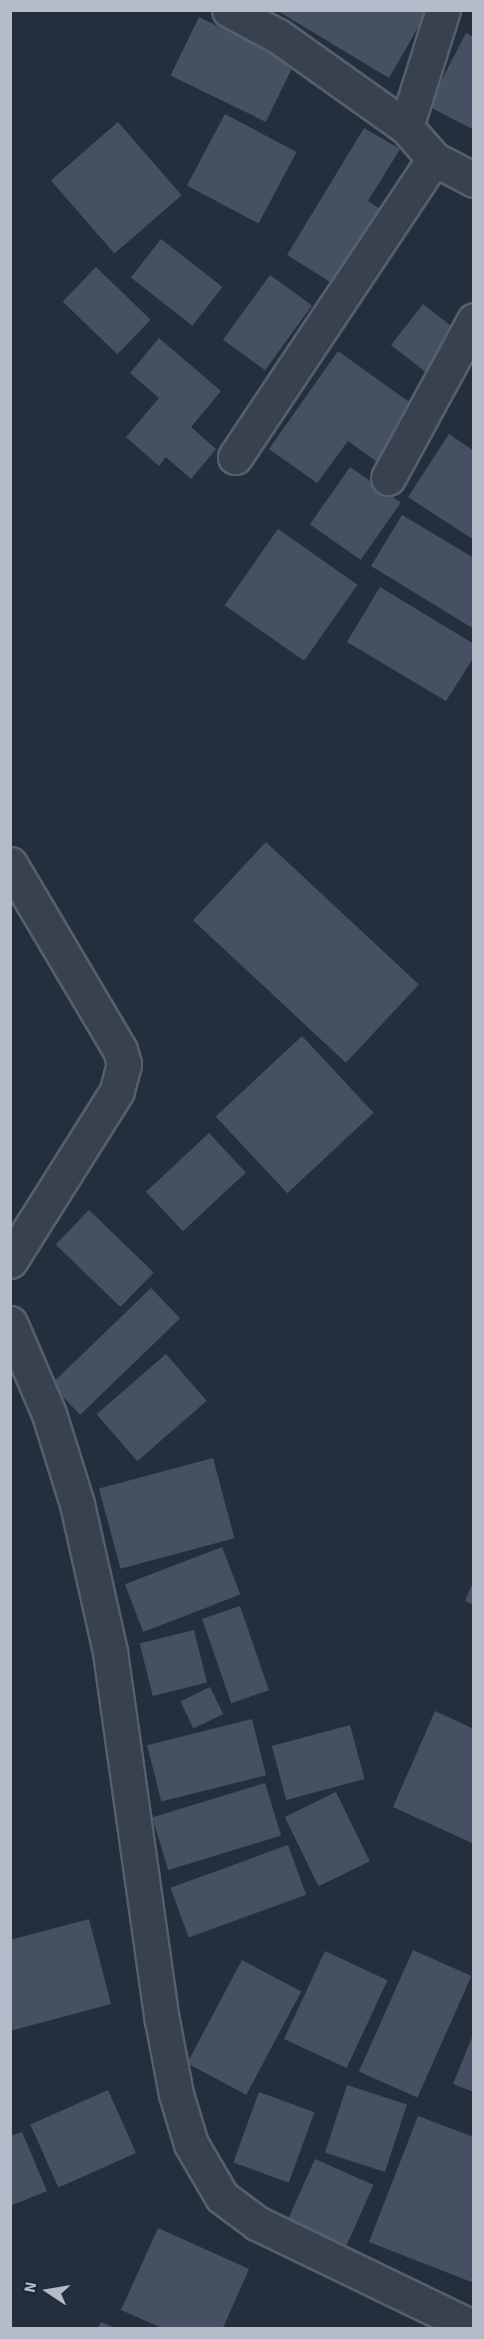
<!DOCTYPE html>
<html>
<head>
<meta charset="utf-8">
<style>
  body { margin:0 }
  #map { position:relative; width:484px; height:2339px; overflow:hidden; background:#242f3e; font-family:"Source Sans 3",sans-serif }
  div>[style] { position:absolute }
  .building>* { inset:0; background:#455162; transform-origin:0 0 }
  .roads { filter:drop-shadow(2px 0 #565f6c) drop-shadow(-2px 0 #565f6c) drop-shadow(0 2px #565f6c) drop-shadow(0 -2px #565f6c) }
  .minor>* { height:33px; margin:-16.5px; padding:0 16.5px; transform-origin:16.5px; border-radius:16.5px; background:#38414e }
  span { translate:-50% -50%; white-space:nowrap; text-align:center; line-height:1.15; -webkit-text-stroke:6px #1d2633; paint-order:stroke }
  .frame { position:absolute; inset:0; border:12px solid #b4bcc9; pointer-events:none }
  .north { position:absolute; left:18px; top:2261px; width:60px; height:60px; -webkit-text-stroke:4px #1d2633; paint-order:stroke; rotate:282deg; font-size:16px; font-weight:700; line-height:24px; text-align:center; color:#b4bcc9 }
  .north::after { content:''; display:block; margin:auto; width:21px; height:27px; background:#b4bcc9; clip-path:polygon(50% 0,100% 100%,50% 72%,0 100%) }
</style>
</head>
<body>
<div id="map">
  <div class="building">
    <i style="clip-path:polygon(276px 10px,428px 10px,389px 78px)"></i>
    <i style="left:199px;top:17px;width:106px;height:65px;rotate:26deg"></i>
    <i style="clip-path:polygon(466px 33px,474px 37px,474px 130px,428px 106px)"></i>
    <i style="left:225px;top:114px;width:81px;height:81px;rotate:28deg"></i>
    <i style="left:118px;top:122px;width:97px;height:89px;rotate:49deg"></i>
    <i style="clip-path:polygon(364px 128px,400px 149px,368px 201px,385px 212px,340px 288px,287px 255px)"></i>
    <i style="left:161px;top:239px;width:78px;height:49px;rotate:38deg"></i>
    <i style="left:96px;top:267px;width:76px;height:48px;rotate:44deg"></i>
    <i style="left:270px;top:275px;width:52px;height:80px;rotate:36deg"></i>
    <i style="left:423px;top:304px;width:44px;height:52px;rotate:38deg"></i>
    <i style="clip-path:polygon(159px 338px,221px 391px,191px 427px,216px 449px,191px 479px,166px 457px,159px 466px,126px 437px,159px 398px,130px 373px)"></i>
    <i style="clip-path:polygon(338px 351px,423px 412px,384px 467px,348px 441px,317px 483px,269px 449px)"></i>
    <i style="clip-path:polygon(449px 434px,474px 451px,474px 540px,408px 497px)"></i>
    <i style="left:350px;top:467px;width:62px;height:70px;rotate:35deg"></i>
    <i style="clip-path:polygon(402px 515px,474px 558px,474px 629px,371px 566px)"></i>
    <i style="left:278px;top:529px;width:97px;height:93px;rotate:35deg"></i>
    <i style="clip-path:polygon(380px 587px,474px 644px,474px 657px,446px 701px,347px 642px)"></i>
    <i style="left:266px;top:842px;width:209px;height:107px;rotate:43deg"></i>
    <i style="left:302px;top:1036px;width:105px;height:118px;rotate:47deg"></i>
    <i style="left:209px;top:1133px;width:54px;height:86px;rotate:47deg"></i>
    <i style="left:89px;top:1210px;width:90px;height:48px;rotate:44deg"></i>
    <i style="left:151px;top:1288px;width:42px;height:139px;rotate:46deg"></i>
    <i style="left:166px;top:1354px;width:62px;height:92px;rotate:49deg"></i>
    <i style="left:213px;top:1458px;width:83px;height:118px;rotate:75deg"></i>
    <i style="left:222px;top:1547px;width:51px;height:104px;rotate:69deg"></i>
    <i style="clip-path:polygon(474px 1580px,474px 1605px,465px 1601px)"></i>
    <i style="left:240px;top:1606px;width:89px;height:40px;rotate:71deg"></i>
    <i style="left:194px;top:1630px;width:54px;height:56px;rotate:76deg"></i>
    <i style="left:210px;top:1687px;width:30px;height:33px;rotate:64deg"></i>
    <i style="clip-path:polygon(435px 1711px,474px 1729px,472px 1843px,393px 1807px)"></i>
    <i style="left:252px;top:1719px;width:58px;height:108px;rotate:76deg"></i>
    <i style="left:350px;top:1725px;width:56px;height:81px;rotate:75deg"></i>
    <i style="left:265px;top:1783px;width:55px;height:118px;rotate:73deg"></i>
    <i style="left:336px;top:1792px;width:77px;height:57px;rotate:64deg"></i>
    <i style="left:288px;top:1845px;width:53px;height:125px;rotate:70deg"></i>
    <i style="clip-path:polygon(89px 1919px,111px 2004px,10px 2031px,10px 1940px)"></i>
    <i style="left:413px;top:1950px;width:64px;height:133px;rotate:24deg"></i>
    <i style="left:325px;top:1951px;width:69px;height:97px;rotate:25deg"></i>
    <i style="left:242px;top:1960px;width:67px;height:117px;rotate:28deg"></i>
    <i style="clip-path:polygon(473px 2035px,474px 2035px,474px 2092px,453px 2084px)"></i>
    <i style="left:347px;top:2085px;width:63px;height:71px;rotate:18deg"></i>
    <i style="left:108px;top:2090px;width:69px;height:85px;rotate:66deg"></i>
    <i style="left:259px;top:2092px;width:59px;height:75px;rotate:20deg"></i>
    <i style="clip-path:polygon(418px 2116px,474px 2137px,474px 2283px,369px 2242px)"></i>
    <i style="clip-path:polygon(22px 2132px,47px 2191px,10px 2206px,10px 2136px)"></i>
    <i style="left:315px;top:2159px;width:64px;height:69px;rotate:24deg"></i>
    <i style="clip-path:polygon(158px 2228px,249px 2269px,223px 2328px,162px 2328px,121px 2310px)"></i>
    <i style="clip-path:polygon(101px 2322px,115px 2328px,98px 2328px)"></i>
  </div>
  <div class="roads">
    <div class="minor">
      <i style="left:229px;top:10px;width:55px;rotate:28deg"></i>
      <i style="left:278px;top:36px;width:157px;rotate:35.4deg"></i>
      <i style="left:406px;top:127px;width:43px;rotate:48.8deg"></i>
      <i style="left:434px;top:159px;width:45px;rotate:27.7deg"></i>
      <i style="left:406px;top:127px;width:123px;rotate:-72.5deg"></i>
      <i style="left:235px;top:457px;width:358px;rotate:-56.3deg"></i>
      <i style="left:388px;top:478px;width:180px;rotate:-61.4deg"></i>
      <i style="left:10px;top:864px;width:216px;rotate:59.4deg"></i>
      <i style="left:120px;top:1050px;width:15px;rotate:74deg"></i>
      <i style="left:124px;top:1064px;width:28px;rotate:105deg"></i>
      <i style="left:117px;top:1091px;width:201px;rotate:122.2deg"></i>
      <i style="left:10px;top:1323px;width:99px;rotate:66.8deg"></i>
      <i style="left:49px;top:1414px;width:94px;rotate:72.7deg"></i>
      <i style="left:77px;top:1504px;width:152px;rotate:77.4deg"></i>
      <i style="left:110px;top:1652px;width:372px;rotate:82deg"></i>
      <i style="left:162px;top:2020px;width:75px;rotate:79.3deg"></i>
      <i style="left:176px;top:2094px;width:52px;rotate:73.3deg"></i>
      <i style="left:191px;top:2144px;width:61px;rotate:59.7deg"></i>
      <i style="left:222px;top:2197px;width:44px;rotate:36.6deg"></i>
      <i style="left:257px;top:2223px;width:241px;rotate:25.8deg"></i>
    </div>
  </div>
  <div class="frame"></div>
  <div class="north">N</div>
</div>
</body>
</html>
